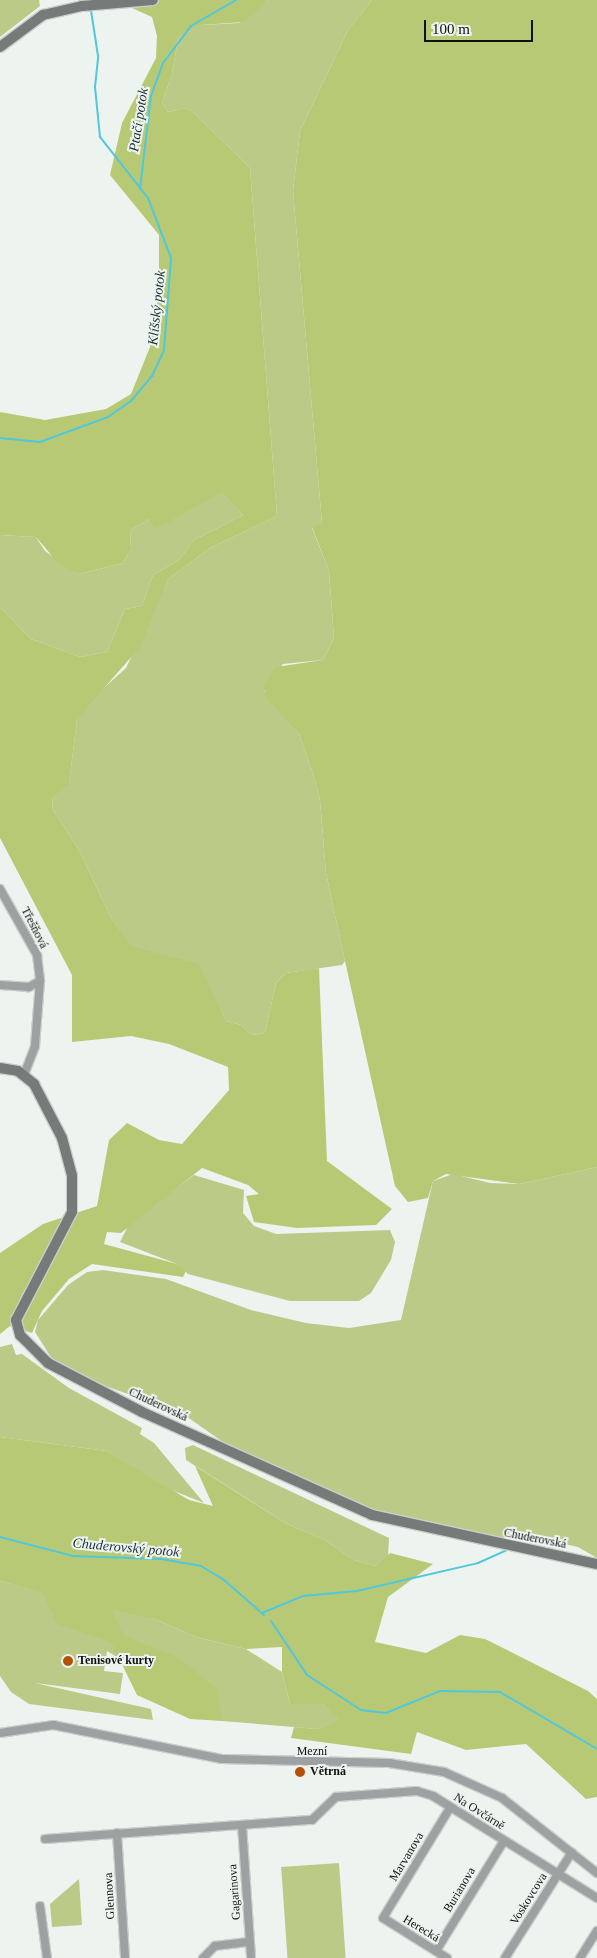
<!DOCTYPE html>
<html>
<head>
<meta charset="utf-8">
<style>
  body { margin:0 }
  #map { position:relative; width:597px; height:1958px; overflow:hidden; background:#edf4f0; font-family:"Times New Roman",serif }
  div>[style] { position:absolute }
  .green>* { inset:0; background:#bcca88; transform-origin:0 0 }
  .forest>* { inset:0; background:#b8c976 }
  .stream>* { height:2px; margin:-1px; padding:0 1px; transform-origin:1px; border-radius:1px; background:#4fc7dc }
  .roads { filter:drop-shadow(1px 0 #c9d0cc) drop-shadow(-1px 0 #c9d0cc) drop-shadow(0 1px #c9d0cc) drop-shadow(0 -1px #c9d0cc) }
  .street>* { height:8px; margin:-4px; padding:0 4px; transform-origin:4px; border-radius:4px; background:#9ea1a1 }
  .secondary>* { height:10px; margin:-5px; padding:0 5px; transform-origin:5px; border-radius:5px; background:#767b7a }
  .dots>* { width:14px; height:14px; translate:-50% -50%; box-sizing:border-box; border:2px solid #edf4f0; border-radius:50% }
  span { translate:-50% -50%; white-space:nowrap; text-align:center; line-height:1.15; -webkit-text-stroke:4px #edf4f0; paint-order:stroke }
  .street-label { font-size:12px; color:#0f1110 }
  .poi-label { font-size:12px; color:#0f1110; font-weight:700 }
  .left { translate:0 -50%; text-align:left }
  .water-label { font-size:14px; color:#1b3034; font-style:italic }
  .scale { position:absolute; left:424px; top:20px; width:109px; height:22px; box-sizing:border-box; border:2px solid #0f1110; border-top:0; padding-left:6px; font-size:15px; line-height:18px; white-space:nowrap; color:#0f1110; -webkit-text-stroke:4px #edf4f0; paint-order:stroke }
</style>
</head>
<body>
<div id="map">
  <div class="green">
    <i style="clip-path:polygon(0 0,39px 0,40px 6px,0 37px)"></i>
    <i style="clip-path:polygon(268px 0,372px 0,348px 30px,300px 131px,293px 191px,322px 523px,312px 528px,329px 571px,334px 638px,323px 660px,283px 664px,264px 691px,299px 734px,313px 773px,320px 800px,326px 873px,345px 961px,342px 965px,286px 973px,276px 983px,265px 1033px,252px 1035px,241px 1025px,226px 1021px,215px 999px,156px 955px,132px 947px,111px 918px,79px 850px,53px 810px,52px 799px,69px 783px,77px 719px,85px 705px,126px 668px,168px 579px,210px 548px,277px 516px,250px 168px,193px 112px,186px 108px,168px 112px,162px 102px,172px 75px,178px 38px,201px 25px,239px 23px)"></i>
    <i style="clip-path:polygon(222px 491px,243px 515px,194px 540px,179px 560px,153px 575px,142px 606px,125px 609px,107px 652px,80px 657px,31px 639px,0 607px,0 535px,36px 537px,45px 551px,79px 574px,123px 563px,131px 549px,130px 530px,150px 519px,172px 520px)"></i>
    <i style="clip-path:polygon(597px 1167px,597px 1558px,578px 1547px,525px 1535px,515px 1544px,390px 1518px,223px 1442px,183px 1414px,89px 1380px,52px 1359px,35px 1332px,38px 1320px,68px 1285px,87px 1272px,103px 1270px,166px 1279px,251px 1310px,306px 1323px,349px 1328px,401px 1320px,433px 1181px,453px 1174px,490px 1183px,520px 1184px)"></i>
    <i style="clip-path:polygon(194px 1175px,244px 1190px,243px 1213px,254px 1226px,276px 1234px,390px 1230px,395px 1242px,391px 1260px,371px 1293px,359px 1301px,290px 1301px,188px 1274px,177px 1264px,120px 1242px,129px 1224px)"></i>
    <i style="clip-path:polygon(12px 1344px,16px 1355px,22px 1354px,69px 1388px,142px 1428px,140px 1434px,154px 1443px,204px 1503px,169px 1489px,107px 1451px,0 1437px,0 1347px)"></i>
    <i style="clip-path:polygon(193px 1445px,389px 1538px,388px 1557px,376px 1566px,354px 1560px,325px 1540px,287px 1524px,186px 1460px,185px 1448px)"></i>
    <i style="clip-path:polygon(0 1581px,155px 1619px,196px 1637px,246px 1649px,282px 1672px,290px 1704px,322px 1704px,340px 1719px,318px 1729px,222px 1721px,107px 1651px,104px 1671px,123px 1673px,120px 1694px,35px 1683px,151px 1709px,153px 1720px,29px 1704px,11px 1692px,0 1676px)"></i>
    <i style="left:339px;top:1863px;width:95px;height:58px;rotate:86deg"></i>
    <i style="clip-path:polygon(79px 1879px,82px 1925px,52px 1927px,50px 1904px)"></i>
  </div>
  <div class="forest">
    <i style="clip-path:polygon(114px 0,268px 0,244px 22px,201px 25px,178px 38px,172px 75px,162px 102px,168px 112px,186px 108px,193px 112px,250px 168px,277px 516px,210px 548px,168px 579px,140px 647px,77px 719px,69px 784px,52px 799px,53px 810px,79px 850px,111px 918px,132px 946px,199px 964px,226px 1021px,241px 1025px,252px 1035px,265px 1033px,276px 983px,286px 973px,319px 968px,327px 1161px,392px 1209px,376px 1225px,297px 1228px,254px 1222px,246px 1196px,259px 1194px,248px 1185px,202px 1168px,121px 1233px,107px 1232px,104px 1244px,177px 1264px,186px 1271px,183px 1277px,92px 1264px,69px 1279px,42px 1311px,32px 1333px,10px 1326px,0 1334px,0 1253px,43px 1224px,97px 1206px,109px 1140px,127px 1123px,159px 1140px,182px 1144px,229px 1090px,228px 1067px,169px 1044px,131px 1036px,72px 1042px,72px 975px,0 838px,0 607px,31px 639px,80px 657px,107px 652px,125px 609px,142px 606px,153px 575px,179px 560px,194px 540px,243px 515px,222px 492px,164px 525px,154px 528px,150px 519px,130px 530px,131px 549px,123px 563px,79px 574px,58px 563px,36px 537px,0 535px,0 412px,45px 420px,106px 409px,131px 394px,150px 347px,159px 287px,159px 235px,110px 175px,122px 123px,156px 58px,157px 36px,152px 17px)"></i>
    <i style="clip-path:polygon(372px 0,597px 0,597px 1167px,520px 1184px,446px 1174px,433px 1181px,428px 1198px,408px 1202px,395px 1186px,343px 952px,326px 873px,320px 800px,313px 773px,299px 734px,266px 698px,263px 685px,276px 667px,323px 660px,334px 638px,329px 571px,312px 527px,322px 523px,293px 191px,300px 131px,348px 30px)"></i>
    <i style="clip-path:polygon(0 1437px,107px 1451px,189px 1500px,213px 1506px,195px 1466px,287px 1524px,325px 1540px,354px 1560px,376px 1566px,390px 1553px,433px 1564px,388px 1597px,375px 1642px,426px 1653px,460px 1635px,485px 1639px,588px 1691px,597px 1699px,597px 1797px,586px 1799px,526px 1744px,466px 1750px,417px 1732px,411px 1754px,291px 1738px,294px 1727px,318px 1729px,339px 1719px,322px 1704px,290px 1704px,282px 1672px,282px 1647px,246px 1649px,196px 1637px,155px 1619px,112px 1610px,124px 1636px,176px 1656px,216px 1688px,222px 1721px,190px 1719px,137px 1695px,111px 1642px,57px 1624px,42px 1592px,0 1581px)"></i>
  </div>
  <div class="stream">
    <i style="left:140px;top:189px;width:94px;rotate:-83.3deg"></i>
    <i style="left:151px;top:96px;width:35px;rotate:-70deg"></i>
    <i style="left:163px;top:63px;width:46px;rotate:-52.9deg"></i>
    <i style="left:191px;top:26px;width:52px;rotate:-30deg"></i>
    <i style="left:0;top:438px;width:40px;rotate:5.7deg"></i>
    <i style="left:40px;top:442px;width:72px;rotate:-20.2deg"></i>
    <i style="left:108px;top:417px;width:28px;rotate:-35deg"></i>
    <i style="left:131px;top:401px;width:33px;rotate:-50deg"></i>
    <i style="left:152px;top:376px;width:29px;rotate:-65deg"></i>
    <i style="left:164px;top:350px;width:92px;rotate:-85.6deg"></i>
    <i style="left:171px;top:258px;width:64px;rotate:-111deg"></i>
    <i style="left:148px;top:198px;width:78px;rotate:-128.2deg"></i>
    <i style="left:100px;top:137px;width:50px;rotate:-95.7deg"></i>
    <i style="left:95px;top:87px;width:31px;rotate:-84deg"></i>
    <i style="left:98px;top:56px;width:47px;rotate:-98.7deg"></i>
    <i style="left:0;top:1537px;width:75px;rotate:14.6deg"></i>
    <i style="left:73px;top:1556px;width:88px;rotate:2deg"></i>
    <i style="left:161px;top:1559px;width:41px;rotate:9.9deg"></i>
    <i style="left:201px;top:1566px;width:27px;rotate:31deg"></i>
    <i style="left:224px;top:1580px;width:53px;rotate:41.2deg"></i>
    <i style="left:262px;top:1613px;width:44px;rotate:-22.5deg"></i>
    <i style="left:303px;top:1596px;width:54px;rotate:-5.3deg"></i>
    <i style="left:357px;top:1591px;width:124px;rotate:-13deg"></i>
    <i style="left:478px;top:1563px;width:34px;rotate:-24deg"></i>
    <i style="left:271px;top:1621px;width:65px;rotate:56.3deg"></i>
    <i style="left:307px;top:1675px;width:64px;rotate:32.9deg"></i>
    <i style="left:361px;top:1710px;width:25px;rotate:7deg"></i>
    <i style="left:386px;top:1713px;width:58px;rotate:-22.2deg"></i>
    <i style="left:440px;top:1691px;width:60px;rotate:1deg"></i>
    <i style="left:500px;top:1692px;width:113px;rotate:30.4deg"></i>
  </div>
  <div class="roads">
    <div class="street">
      <i style="left:0;top:889px;width:76px;rotate:60.7deg"></i>
      <i style="left:37px;top:955px;width:26px;rotate:83deg"></i>
      <i style="left:40px;top:981px;width:13px;rotate:151deg"></i>
      <i style="left:29px;top:987px;width:29px;rotate:-176deg"></i>
      <i style="left:24px;top:1075px;width:31px;rotate:-69deg"></i>
      <i style="left:35px;top:1046px;width:65px;rotate:-85.6deg"></i>
      <i style="left:0;top:1733px;width:54px;rotate:-8.6deg"></i>
      <i style="left:53px;top:1725px;width:172px;rotate:11.4deg"></i>
      <i style="left:222px;top:1759px;width:167px;rotate:1.4deg"></i>
      <i style="left:389px;top:1763px;width:56px;rotate:9.3deg"></i>
      <i style="left:444px;top:1772px;width:64px;rotate:24.1deg"></i>
      <i style="left:502px;top:1798px;width:121px;rotate:38.3deg"></i>
      <i style="left:242px;top:1825px;width:133px;rotate:86.1deg"></i>
      <i style="left:117px;top:1833px;width:125px;rotate:86.3deg"></i>
      <i style="left:45px;top:1839px;width:268px;rotate:-4.1deg"></i>
      <i style="left:312px;top:1820px;width:33px;rotate:-44deg"></i>
      <i style="left:336px;top:1797px;width:81px;rotate:-4.2deg"></i>
      <i style="left:417px;top:1791px;width:17px;rotate:17deg"></i>
      <i style="left:433px;top:1796px;width:193px;rotate:31.9deg"></i>
      <i style="left:40px;top:1906px;width:52px;rotate:82.3deg"></i>
      <i style="left:436px;top:1951px;width:129px;rotate:-58.3deg"></i>
      <i style="left:203px;top:1958px;width:17px;rotate:-45deg"></i>
      <i style="left:215px;top:1946px;width:35px;rotate:-7deg"></i>
      <i style="left:447px;top:1958px;width:75px;rotate:-148deg"></i>
      <i style="left:383px;top:1918px;width:129px;rotate:-58.7deg"></i>
      <i style="left:505px;top:1958px;width:125px;rotate:-57.7deg"></i>
      <i style="left:580px;top:1958px;width:32px;rotate:-58deg"></i>
    </div>
    <div class="secondary">
      <i style="left:0;top:47px;width:54px;rotate:-36.7deg"></i>
      <i style="left:43px;top:15px;width:40px;rotate:-13deg"></i>
      <i style="left:82px;top:6px;width:71px;rotate:-4.8deg"></i>
      <i style="left:0;top:1068px;width:18px;rotate:9deg"></i>
      <i style="left:18px;top:1071px;width:21px;rotate:39deg"></i>
      <i style="left:34px;top:1084px;width:61px;rotate:62.6deg"></i>
      <i style="left:62px;top:1138px;width:39px;rotate:75deg"></i>
      <i style="left:72px;top:1176px;width:36px;rotate:90deg"></i>
      <i style="left:72px;top:1212px;width:122px;rotate:117.4deg"></i>
      <i style="left:16px;top:1320px;width:16px;rotate:75deg"></i>
      <i style="left:20px;top:1335px;width:40px;rotate:45deg"></i>
      <i style="left:48px;top:1363px;width:106px;rotate:27.5deg"></i>
      <i style="left:142px;top:1412px;width:252px;rotate:24.1deg"></i>
      <i style="left:372px;top:1515px;width:230px;rotate:12.3deg"></i>
    </div>
  </div>
  <div class="dots">
    <i style="left:68px;top:1661px;background:#b25209"></i>
    <i style="left:300px;top:1772px;background:#b25209"></i>
  </div>
  <div class="street-label">
    <span style="left:34px;top:928px;rotate:63deg">Třešňová</span>
    <span style="left:158px;top:1405px;rotate:25deg">Chuderovská</span>
    <span style="left:535px;top:1539px;rotate:11deg">Chuderovská</span>
    <span style="left:312px;top:1752px">Mezní</span>
    <span style="left:479px;top:1812px;rotate:32deg">Na Ovčárně</span>
    <span style="left:407px;top:1857px;rotate:-59deg">Marvanova</span>
    <span style="left:460px;top:1890px;rotate:-59deg">Burianova</span>
    <span style="left:235px;top:1892px;rotate:-94deg">Gagarinova</span>
    <span style="left:110px;top:1896px;rotate:-93deg">Glennova</span>
    <span style="left:529px;top:1899px;rotate:-58deg">Voskovcova</span>
    <span style="left:421px;top:1929px;rotate:31deg">Herecká</span>
  </div>
  <div class="poi-label">
    <span class="left" style="left:78px;top:1661px">Tenisové kurty</span>
    <span class="left" style="left:310px;top:1772px">Větrná</span>
  </div>
  <div class="water-label">
    <span style="left:139px;top:120px;rotate:-81deg">Ptačí potok</span>
    <span style="left:157px;top:308px;rotate:-84deg">Klíšský potok</span>
    <span style="left:126px;top:1548px;rotate:5deg">Chuderovský potok</span>
  </div>
  <div class="scale">100 m</div>
</div>
</body>
</html>
